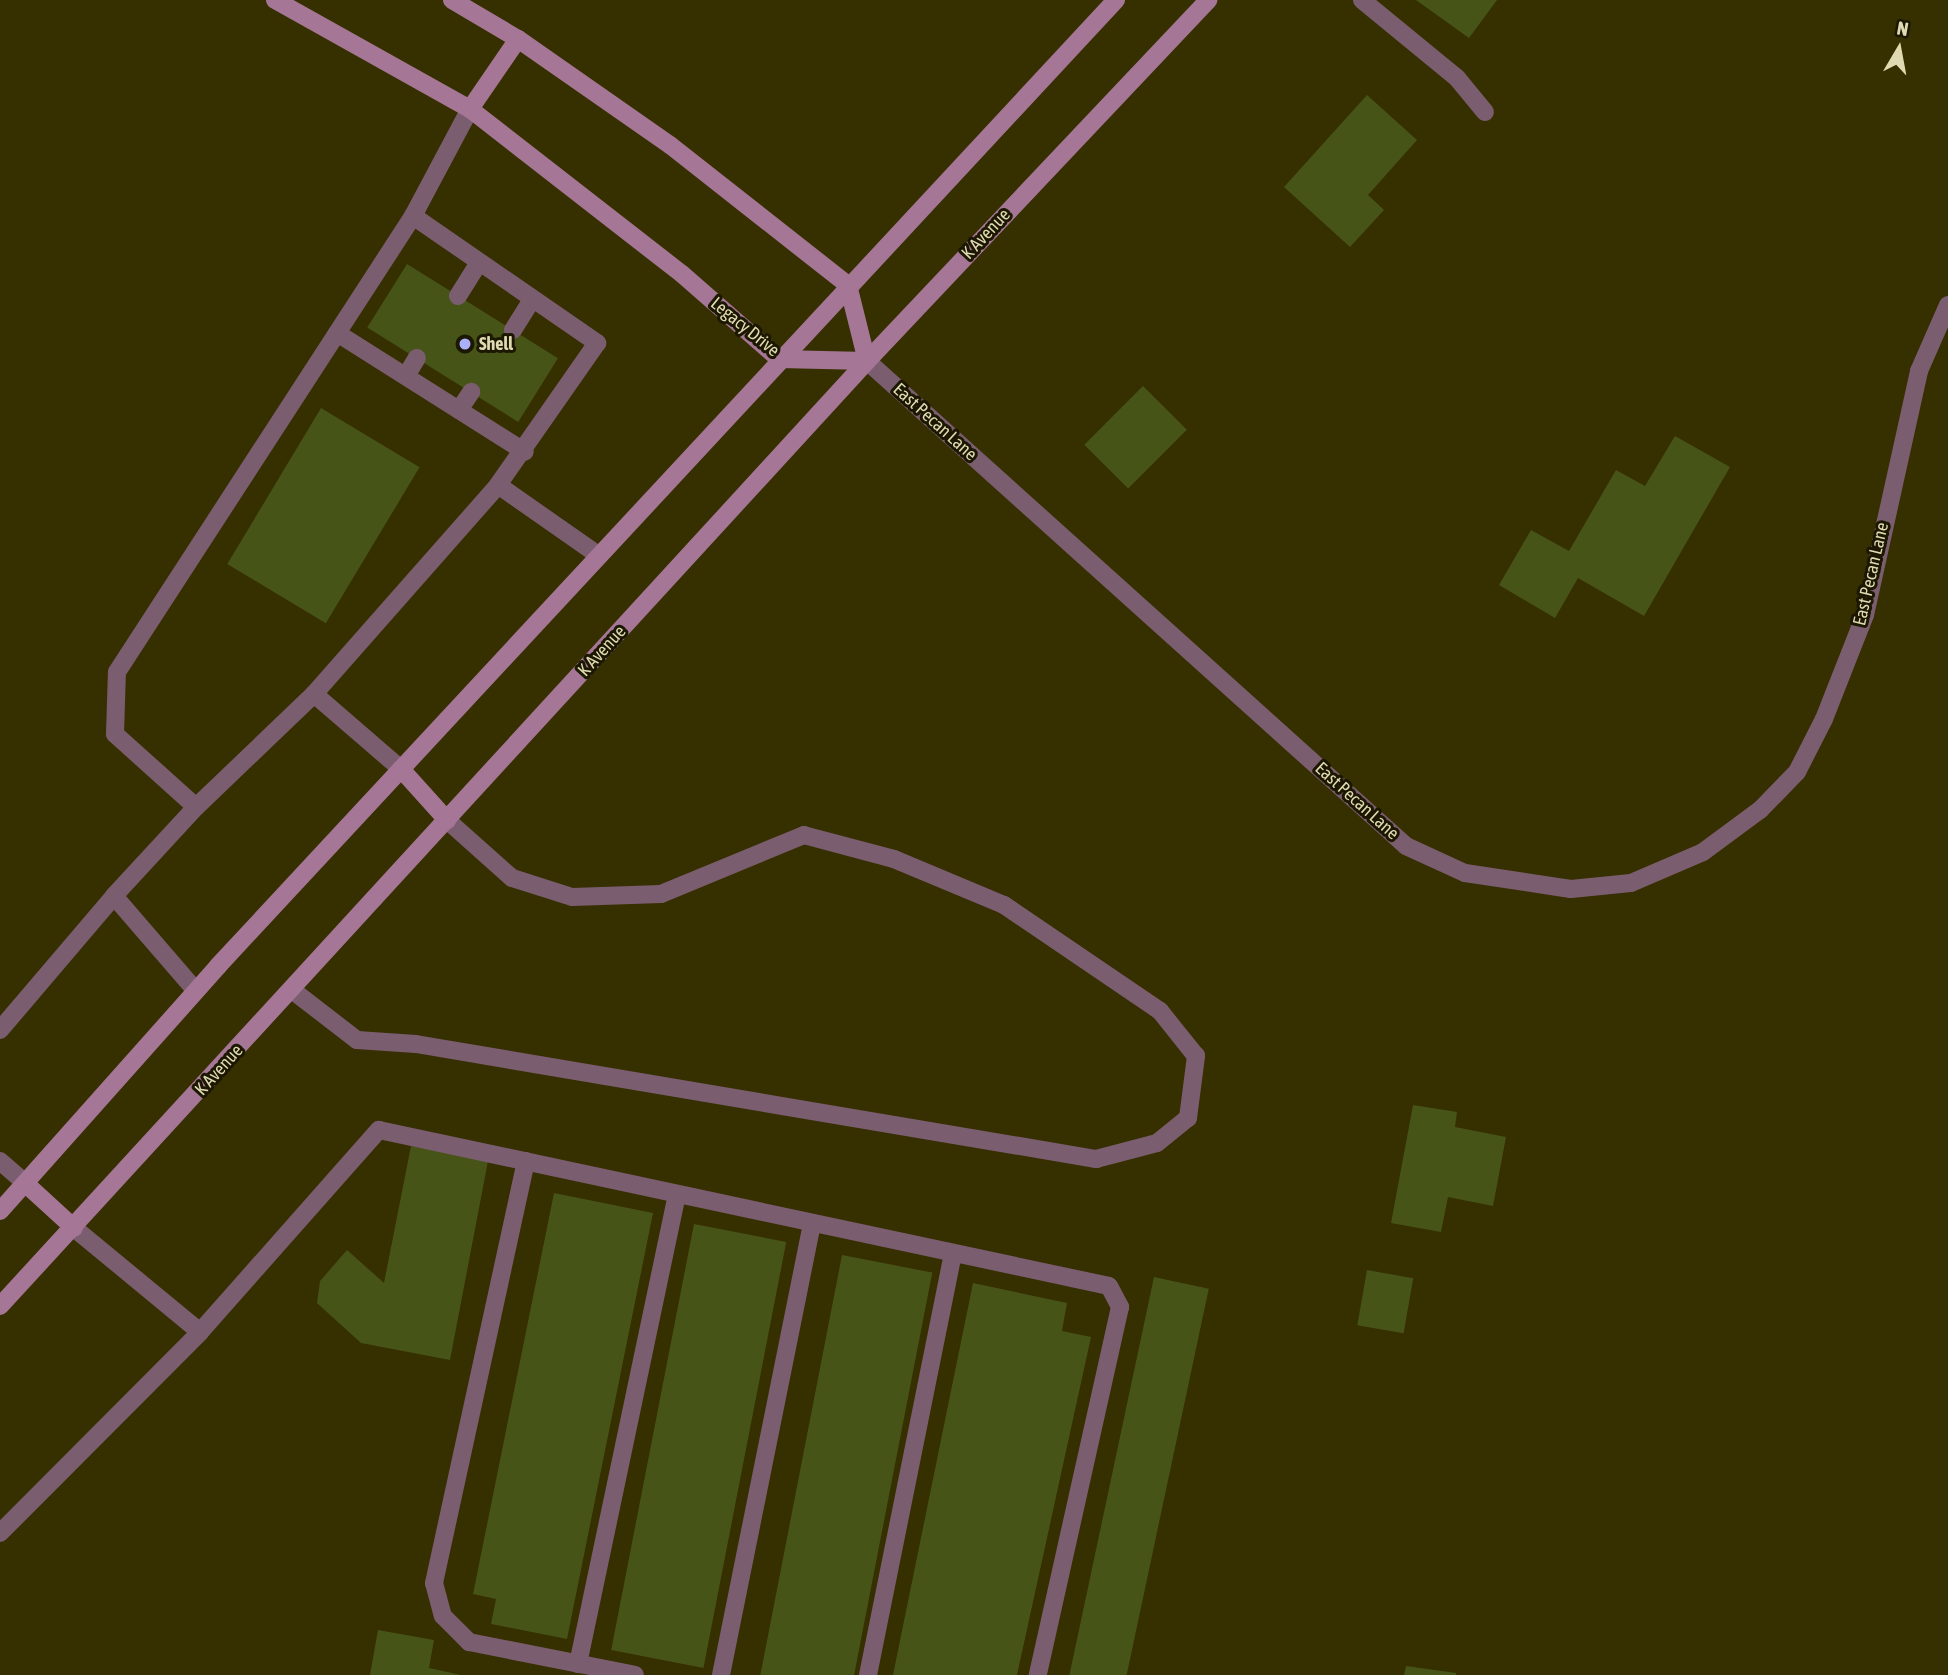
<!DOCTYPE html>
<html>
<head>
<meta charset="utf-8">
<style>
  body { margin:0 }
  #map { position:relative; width:1948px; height:1675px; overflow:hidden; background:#362f00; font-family:"Asap Condensed",sans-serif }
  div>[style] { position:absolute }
  .building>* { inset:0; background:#475417; transform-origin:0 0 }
  .service>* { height:18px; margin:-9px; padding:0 9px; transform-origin:9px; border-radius:9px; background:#7b5d70 }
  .minor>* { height:18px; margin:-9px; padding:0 9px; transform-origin:9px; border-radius:9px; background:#7b5d70 }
  .secondary>* { height:18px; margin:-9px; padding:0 9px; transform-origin:9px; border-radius:9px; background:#a57695 }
  .dots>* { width:19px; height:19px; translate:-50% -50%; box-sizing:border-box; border:4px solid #1b1700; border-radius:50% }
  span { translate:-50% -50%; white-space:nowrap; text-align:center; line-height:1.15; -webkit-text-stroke:6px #1b1700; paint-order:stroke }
  .street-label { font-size:18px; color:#e0dab2 }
  .poi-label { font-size:18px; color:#e0dab2; font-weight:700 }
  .left { translate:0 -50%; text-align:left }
  .north { position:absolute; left:1864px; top:14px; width:70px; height:70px; -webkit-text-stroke:5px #1b1700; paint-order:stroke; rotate:10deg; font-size:19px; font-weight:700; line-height:28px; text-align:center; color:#e0dab2 }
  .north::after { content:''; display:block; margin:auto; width:24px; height:32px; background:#e0dab2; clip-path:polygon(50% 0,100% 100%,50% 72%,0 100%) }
</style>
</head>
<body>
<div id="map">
  <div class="building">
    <i style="clip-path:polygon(1416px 0,1497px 0,1469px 38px)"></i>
    <i style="clip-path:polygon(1367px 95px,1417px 140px,1368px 195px,1384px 210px,1350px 247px,1284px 187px)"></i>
    <i style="left:407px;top:264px;width:178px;height:75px;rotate:32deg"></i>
    <i style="left:1143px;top:386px;width:62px;height:83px;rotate:45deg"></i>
    <i style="left:321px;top:408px;width:115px;height:182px;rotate:31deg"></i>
    <i style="clip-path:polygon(1675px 436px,1730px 467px,1644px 616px,1578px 578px,1555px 618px,1499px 585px,1531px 530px,1569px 551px,1616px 470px,1645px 486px)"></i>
    <i style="clip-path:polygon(1413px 1105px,1457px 1112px,1455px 1127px,1506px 1137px,1493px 1206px,1448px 1197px,1441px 1232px,1391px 1223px)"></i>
    <i style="clip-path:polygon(411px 1146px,488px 1161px,450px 1360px,361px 1343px,317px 1303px,320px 1281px,347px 1250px,384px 1283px)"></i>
    <i style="clip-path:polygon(554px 1193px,653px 1213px,567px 1639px,491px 1624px,496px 1599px,473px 1594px)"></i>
    <i style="left:694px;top:1224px;width:94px;height:434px;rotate:11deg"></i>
    <i style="left:842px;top:1255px;width:92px;height:429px;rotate:11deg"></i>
    <i style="left:1367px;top:1270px;width:47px;height:56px;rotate:10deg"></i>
    <i style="left:1154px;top:1277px;width:56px;height:407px;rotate:12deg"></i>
    <i style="clip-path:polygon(973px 1283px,1067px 1303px,1062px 1331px,1091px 1337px,1017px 1675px,893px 1675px)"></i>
    <i style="clip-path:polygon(378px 1630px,434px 1640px,429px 1668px,461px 1675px,370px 1675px)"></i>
    <i style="clip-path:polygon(1406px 1666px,1456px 1673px,1456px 1675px,1404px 1675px)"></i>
  </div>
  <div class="service">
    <i style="left:1362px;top:0;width:123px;rotate:39.4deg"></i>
    <i style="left:1457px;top:78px;width:44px;rotate:50.5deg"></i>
    <i style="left:413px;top:216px;width:224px;rotate:34.6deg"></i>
    <i style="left:597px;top:343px;width:173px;rotate:124.9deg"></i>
    <i style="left:458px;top:296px;width:39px;rotate:-58deg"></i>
    <i style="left:513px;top:330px;width:36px;rotate:-58deg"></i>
    <i style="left:337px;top:333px;width:222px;rotate:32.3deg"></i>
    <i style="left:406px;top:376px;width:21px;rotate:-59deg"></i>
    <i style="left:459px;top:410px;width:22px;rotate:-56deg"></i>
    <i style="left:314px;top:694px;width:278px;rotate:-48.6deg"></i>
    <i style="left:498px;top:485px;width:122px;rotate:35deg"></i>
    <i style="left:401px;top:769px;width:115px;rotate:-139.2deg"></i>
    <i style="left:314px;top:694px;width:163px;rotate:136.2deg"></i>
    <i style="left:196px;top:807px;width:109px;rotate:-138deg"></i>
    <i style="left:115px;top:734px;width:62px;rotate:-88.2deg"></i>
    <i style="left:117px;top:672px;width:544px;rotate:-57.01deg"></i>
    <i style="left:413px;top:216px;width:121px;rotate:-62deg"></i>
    <i style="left:196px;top:807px;width:121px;rotate:132.7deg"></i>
    <i style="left:114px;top:896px;width:125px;rotate:49.2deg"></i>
    <i style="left:292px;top:990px;width:82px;rotate:37.6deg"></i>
    <i style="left:357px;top:1040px;width:59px;rotate:3.9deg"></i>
    <i style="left:416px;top:1044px;width:690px;rotate:9.6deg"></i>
    <i style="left:1096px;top:1159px;width:63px;rotate:-14.7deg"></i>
    <i style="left:1157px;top:1143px;width:40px;rotate:-39deg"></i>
    <i style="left:1188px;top:1118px;width:63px;rotate:-82.6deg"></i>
    <i style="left:1196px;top:1056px;width:58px;rotate:-128.7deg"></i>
    <i style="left:1160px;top:1011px;width:189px;rotate:-145.8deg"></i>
    <i style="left:1004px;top:905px;width:119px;rotate:-157.3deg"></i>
    <i style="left:894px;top:859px;width:93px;rotate:-165.1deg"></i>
    <i style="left:804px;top:835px;width:155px;rotate:157.6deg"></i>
    <i style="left:661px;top:894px;width:89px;rotate:178.1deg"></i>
    <i style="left:572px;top:897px;width:63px;rotate:-162.4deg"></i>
    <i style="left:512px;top:878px;width:87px;rotate:-138.3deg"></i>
    <i style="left:0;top:1030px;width:176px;rotate:-49.6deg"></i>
    <i style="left:0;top:1161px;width:35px;rotate:41deg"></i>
    <i style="left:526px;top:1161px;width:432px;rotate:102.3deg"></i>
    <i style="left:434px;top:1583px;width:34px;rotate:75deg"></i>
    <i style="left:443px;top:1616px;width:37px;rotate:45deg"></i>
    <i style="left:469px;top:1642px;width:169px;rotate:11.2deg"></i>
    <i style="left:74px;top:1228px;width:163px;rotate:39.5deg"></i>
    <i style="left:200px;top:1332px;width:270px;rotate:-48.5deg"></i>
    <i style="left:379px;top:1130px;width:746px;rotate:12.06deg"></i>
    <i style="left:1109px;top:1286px;width:24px;rotate:62deg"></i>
    <i style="left:1120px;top:1307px;width:377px;rotate:102.6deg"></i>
    <i style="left:0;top:1533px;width:284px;rotate:-45.1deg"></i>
    <i style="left:578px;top:1664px;width:480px;rotate:-78.1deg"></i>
    <i style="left:721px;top:1675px;width:461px;rotate:-78.6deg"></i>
    <i style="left:868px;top:1675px;width:430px;rotate:-78.6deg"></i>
  </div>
  <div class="minor">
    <i style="left:867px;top:361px;width:725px;rotate:41.98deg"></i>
    <i style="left:1406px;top:846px;width:65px;rotate:24.6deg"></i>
    <i style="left:1465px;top:873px;width:107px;rotate:8.6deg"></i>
    <i style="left:1571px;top:889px;width:60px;rotate:-5.7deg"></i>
    <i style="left:1631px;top:883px;width:78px;rotate:-23.3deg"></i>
    <i style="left:1703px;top:852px;width:71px;rotate:-36.4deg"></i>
    <i style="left:1760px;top:810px;width:53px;rotate:-45.8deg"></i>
    <i style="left:1797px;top:772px;width:59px;rotate:-63deg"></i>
    <i style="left:1824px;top:719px;width:112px;rotate:-68.5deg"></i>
    <i style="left:1865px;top:615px;width:250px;rotate:-77.5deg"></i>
    <i style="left:1919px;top:371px;width:72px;rotate:-66.3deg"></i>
  </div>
  <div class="secondary">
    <i style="left:275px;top:0;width:223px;rotate:29.2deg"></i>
    <i style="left:470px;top:109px;width:269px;rotate:37.9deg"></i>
    <i style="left:682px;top:274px;width:129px;rotate:41.2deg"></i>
    <i style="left:779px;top:359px;width:88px;rotate:1.3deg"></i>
    <i style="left:452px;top:0;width:77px;rotate:30.6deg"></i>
    <i style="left:518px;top:39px;width:185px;rotate:34.9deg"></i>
    <i style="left:670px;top:145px;width:226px;rotate:38.2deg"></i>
    <i style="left:848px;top:285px;width:78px;rotate:76deg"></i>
    <i style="left:470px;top:109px;width:85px;rotate:-55.6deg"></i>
    <i style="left:401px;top:769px;width:69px;rotate:48deg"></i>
    <i style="left:26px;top:1184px;width:65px;rotate:42.5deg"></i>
    <i style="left:0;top:1211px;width:328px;rotate:-48.3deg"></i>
    <i style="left:218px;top:966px;width:1319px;rotate:-47.09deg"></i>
    <i style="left:0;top:1306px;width:1282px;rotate:-47.46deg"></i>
    <i style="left:867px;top:361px;width:497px;rotate:-46.6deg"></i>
  </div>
  <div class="dots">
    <i style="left:465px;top:344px;background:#aab0fb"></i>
  </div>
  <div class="street-label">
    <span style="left:986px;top:234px;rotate:-47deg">K Avenue</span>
    <span style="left:745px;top:327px;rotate:39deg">Legacy Drive</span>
    <span style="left:935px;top:422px;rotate:42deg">East Pecan Lane</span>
    <span style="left:1871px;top:574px;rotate:-77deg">East Pecan Lane</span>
    <span style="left:602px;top:651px;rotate:-48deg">K Avenue</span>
    <span style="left:1357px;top:801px;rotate:42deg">East Pecan Lane</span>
    <span style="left:219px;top:1070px;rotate:-48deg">K Avenue</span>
  </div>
  <div class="poi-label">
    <span class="left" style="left:479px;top:344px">Shell</span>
  </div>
  <div class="north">N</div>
</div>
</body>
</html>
